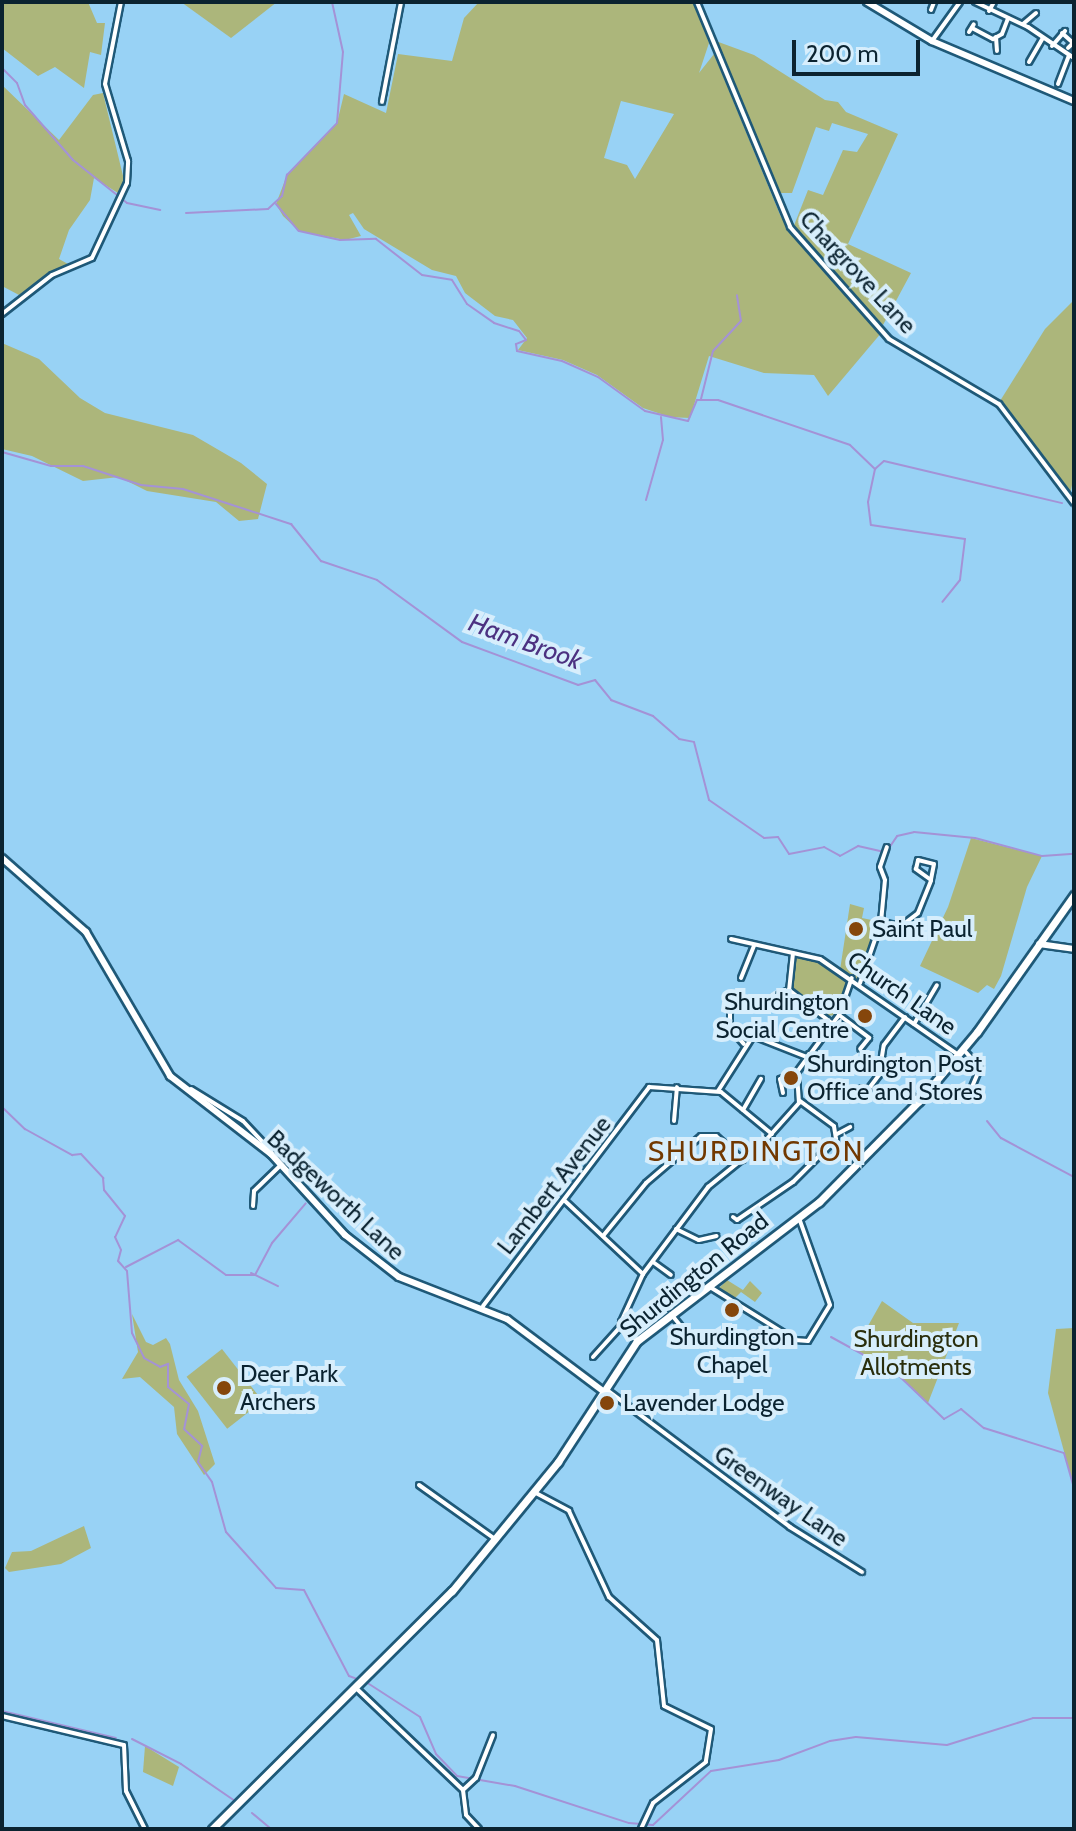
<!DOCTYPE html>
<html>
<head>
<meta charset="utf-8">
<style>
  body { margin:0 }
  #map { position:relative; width:1076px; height:1831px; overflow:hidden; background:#98d2f5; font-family:Cabin,sans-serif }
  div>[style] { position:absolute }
  .green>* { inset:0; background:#acb67b; transform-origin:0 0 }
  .stream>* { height:2px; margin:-1px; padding:0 1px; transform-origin:1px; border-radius:1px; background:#a492d6 }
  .roads { filter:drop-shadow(2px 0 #1f5978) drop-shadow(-2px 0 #1f5978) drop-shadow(0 2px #1f5978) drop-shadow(0 -2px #1f5978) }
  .street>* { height:4px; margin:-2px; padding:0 2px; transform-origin:2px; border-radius:2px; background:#fff }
  .secondary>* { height:6px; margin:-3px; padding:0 3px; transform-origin:3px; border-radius:3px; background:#fff }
  .primary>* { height:7px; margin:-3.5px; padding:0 3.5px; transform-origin:3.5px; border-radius:3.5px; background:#fff }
  .dots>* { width:22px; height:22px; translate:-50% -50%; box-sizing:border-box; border:4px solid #d7eefc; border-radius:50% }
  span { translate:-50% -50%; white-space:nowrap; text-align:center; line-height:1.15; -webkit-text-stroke:8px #d7eefc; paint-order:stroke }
  .street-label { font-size:24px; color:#0b2330 }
  .poi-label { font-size:24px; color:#0b2330 }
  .left { translate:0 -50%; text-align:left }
  .right { translate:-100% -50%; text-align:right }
  .park-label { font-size:24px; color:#2a2e0d }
  .water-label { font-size:26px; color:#4c3181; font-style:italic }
  .quarter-label { font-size:28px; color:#723901; letter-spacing:2px }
  .frame { position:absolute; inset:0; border:4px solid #0b2330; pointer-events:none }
  .scale { position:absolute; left:792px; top:40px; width:128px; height:36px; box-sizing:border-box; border:4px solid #0b2330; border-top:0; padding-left:10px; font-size:24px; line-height:28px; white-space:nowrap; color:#0b2330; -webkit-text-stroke:6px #d7eefc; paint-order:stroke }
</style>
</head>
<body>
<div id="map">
  <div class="green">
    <i style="clip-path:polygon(4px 2px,88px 2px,97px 23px,105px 23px,101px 55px,90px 52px,84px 88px,55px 67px,38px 76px,2px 48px)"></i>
    <i style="clip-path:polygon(181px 2px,277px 2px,231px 38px)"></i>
    <i style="clip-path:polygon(evenodd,479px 2px,694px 2px,709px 43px,699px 73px,714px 54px,781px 217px,882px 332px,828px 396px,814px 375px,764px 373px,709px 356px,690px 418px,670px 417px,643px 408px,597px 375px,563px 360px,518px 350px,527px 338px,513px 320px,495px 316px,465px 293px,456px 276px,432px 270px,364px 229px,353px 213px,349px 215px,361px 236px,345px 240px,299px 231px,283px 216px,276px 204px,287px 175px,337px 123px,344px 94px,386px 113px,398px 54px,452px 61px,464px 18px,479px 2px,621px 101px,674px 114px,635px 179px,627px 165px,604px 158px,621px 101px)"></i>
    <i style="clip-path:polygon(713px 40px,754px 55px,825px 100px,838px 102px,846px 112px,898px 134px,848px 244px,911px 273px,883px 325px,793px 228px,808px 190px,823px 195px,843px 150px,857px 152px,868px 134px,832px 123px,829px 131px,816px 127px,792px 193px,775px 193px)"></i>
    <i style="clip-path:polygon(2px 85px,59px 140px,93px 95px,103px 93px,124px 180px,118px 193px,94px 178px,90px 200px,69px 230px,59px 259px,68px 264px,19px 295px,2px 286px)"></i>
    <i style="clip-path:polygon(1074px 300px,1074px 475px,1070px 495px,1000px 401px,1045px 329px)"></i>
    <i style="clip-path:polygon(2px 343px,39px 359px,80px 398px,105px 413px,193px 435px,241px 463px,267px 484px,258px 519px,239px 521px,216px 502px,147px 491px,119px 477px,83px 481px,32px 456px,2px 449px)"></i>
    <i style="clip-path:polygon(971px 838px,1042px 856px,1027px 887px,1001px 976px,994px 989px,987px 985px,978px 993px,920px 966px,948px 907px)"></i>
    <i style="clip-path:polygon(850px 904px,864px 908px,862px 918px,881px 922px,860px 983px,853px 978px,839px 1015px,824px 1016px,788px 987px,793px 953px,840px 970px)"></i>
    <i style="clip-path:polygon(727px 1280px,743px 1290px,750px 1281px,762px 1293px,755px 1302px,741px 1292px,735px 1298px,719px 1288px)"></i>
    <i style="clip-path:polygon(882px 1301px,913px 1323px,959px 1323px,928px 1403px,895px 1372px,855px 1349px)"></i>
    <i style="clip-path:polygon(132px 1314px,146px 1342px,153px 1345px,166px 1338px,170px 1344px,179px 1380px,198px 1411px,215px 1464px,204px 1475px,177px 1434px,174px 1407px,140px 1377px,122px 1379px,138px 1352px)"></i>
    <i style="clip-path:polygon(1074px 1328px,1074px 1488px,1048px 1393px,1056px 1329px)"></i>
    <i style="left:222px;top:1349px;width:66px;height:45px;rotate:52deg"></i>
    <i style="clip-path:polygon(84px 1526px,91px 1548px,61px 1564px,9px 1572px,5px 1568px,12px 1552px,31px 1551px)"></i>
    <i style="clip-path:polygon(145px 1746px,179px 1767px,173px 1786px,143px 1772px)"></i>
  </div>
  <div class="stream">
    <i style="left:2px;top:68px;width:21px;rotate:45deg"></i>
    <i style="left:17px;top:83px;width:23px;rotate:70deg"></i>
    <i style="left:25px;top:105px;width:73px;rotate:48.9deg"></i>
    <i style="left:73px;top:160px;width:69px;rotate:38.5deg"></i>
    <i style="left:127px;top:203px;width:34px;rotate:12deg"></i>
    <i style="left:276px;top:204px;width:35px;rotate:50deg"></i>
    <i style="left:299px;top:231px;width:42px;rotate:12.4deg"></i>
    <i style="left:340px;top:240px;width:36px;rotate:-2deg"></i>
    <i style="left:376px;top:239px;width:58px;rotate:38deg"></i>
    <i style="left:422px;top:275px;width:30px;rotate:9deg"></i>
    <i style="left:452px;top:280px;width:28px;rotate:58deg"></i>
    <i style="left:467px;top:304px;width:33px;rotate:35deg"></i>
    <i style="left:494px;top:323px;width:26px;rotate:18deg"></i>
    <i style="left:519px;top:331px;width:11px;rotate:52deg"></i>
    <i style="left:526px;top:340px;width:11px;rotate:158deg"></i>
    <i style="left:516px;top:344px;width:7px;rotate:82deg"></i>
    <i style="left:517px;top:351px;width:46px;rotate:12.5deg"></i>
    <i style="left:562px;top:361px;width:39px;rotate:24deg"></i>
    <i style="left:598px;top:377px;width:58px;rotate:35.9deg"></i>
    <i style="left:645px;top:411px;width:44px;rotate:13.1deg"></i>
    <i style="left:688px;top:421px;width:23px;rotate:-67deg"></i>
    <i style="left:697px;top:400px;width:21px"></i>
    <i style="left:718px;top:400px;width:139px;rotate:18.8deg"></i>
    <i style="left:850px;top:445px;width:35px;rotate:44deg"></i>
    <i style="left:875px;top:469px;width:12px;rotate:-42deg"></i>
    <i style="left:884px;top:461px;width:183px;rotate:13.3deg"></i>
    <i style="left:186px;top:213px;width:82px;rotate:-2.8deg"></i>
    <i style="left:268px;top:209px;width:19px;rotate:-43deg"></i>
    <i style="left:282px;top:196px;width:22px;rotate:-77deg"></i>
    <i style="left:287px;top:175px;width:72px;rotate:-46.1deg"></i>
    <i style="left:337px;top:123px;width:71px;rotate:-85.2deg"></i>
    <i style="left:343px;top:52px;width:51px;rotate:-102.4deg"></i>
    <i style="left:701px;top:399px;width:49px;rotate:-76deg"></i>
    <i style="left:713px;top:351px;width:41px;rotate:-47deg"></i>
    <i style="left:741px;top:321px;width:26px;rotate:-99deg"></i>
    <i style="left:2px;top:452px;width:51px;rotate:15.9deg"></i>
    <i style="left:51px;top:466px;width:32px"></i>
    <i style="left:83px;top:466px;width:61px;rotate:18.1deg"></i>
    <i style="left:141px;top:485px;width:42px;rotate:5.4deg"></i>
    <i style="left:183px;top:489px;width:114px;rotate:18deg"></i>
    <i style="left:291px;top:524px;width:48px;rotate:51deg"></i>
    <i style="left:321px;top:561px;width:59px;rotate:18.7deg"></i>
    <i style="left:377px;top:580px;width:105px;rotate:36.1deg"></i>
    <i style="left:462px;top:642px;width:124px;rotate:20.3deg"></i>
    <i style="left:578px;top:685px;width:18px;rotate:-16deg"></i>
    <i style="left:595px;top:680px;width:26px;rotate:51deg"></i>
    <i style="left:611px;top:700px;width:45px;rotate:20.9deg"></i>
    <i style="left:653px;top:716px;width:35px;rotate:41deg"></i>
    <i style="left:679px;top:739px;width:15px;rotate:11deg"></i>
    <i style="left:694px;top:742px;width:60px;rotate:75.5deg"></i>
    <i style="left:709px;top:800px;width:67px;rotate:34.6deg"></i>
    <i style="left:764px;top:838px;width:14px;rotate:-4deg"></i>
    <i style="left:778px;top:837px;width:20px;rotate:57deg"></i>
    <i style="left:789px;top:854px;width:36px;rotate:-11deg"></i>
    <i style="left:824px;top:847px;width:18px;rotate:29deg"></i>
    <i style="left:840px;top:856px;width:21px;rotate:-29deg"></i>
    <i style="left:858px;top:846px;width:26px;rotate:13deg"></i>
    <i style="left:875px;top:469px;width:34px;rotate:102deg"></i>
    <i style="left:868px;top:502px;width:23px;rotate:83deg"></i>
    <i style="left:871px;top:525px;width:95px;rotate:8.5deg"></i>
    <i style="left:965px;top:539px;width:41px;rotate:97deg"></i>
    <i style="left:960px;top:580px;width:28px;rotate:129deg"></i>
    <i style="left:646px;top:500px;width:62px;rotate:-74.2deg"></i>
    <i style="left:663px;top:440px;width:23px;rotate:-95deg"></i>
    <i style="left:887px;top:851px;width:18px;rotate:-56deg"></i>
    <i style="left:897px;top:836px;width:17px;rotate:-13deg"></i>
    <i style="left:914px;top:832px;width:61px;rotate:5.6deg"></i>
    <i style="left:975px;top:838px;width:69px;rotate:15deg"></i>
    <i style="left:1042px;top:856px;width:32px;rotate:-4deg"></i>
    <i style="left:2px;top:1107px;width:32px;rotate:44deg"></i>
    <i style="left:25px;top:1129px;width:54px;rotate:29deg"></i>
    <i style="left:72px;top:1155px;width:9px;rotate:-6deg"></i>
    <i style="left:81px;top:1154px;width:33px;rotate:47deg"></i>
    <i style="left:103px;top:1178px;width:12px;rotate:85deg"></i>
    <i style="left:104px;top:1190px;width:33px;rotate:51deg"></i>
    <i style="left:125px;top:1216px;width:23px;rotate:115deg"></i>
    <i style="left:115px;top:1237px;width:14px;rotate:65deg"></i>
    <i style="left:121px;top:1250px;width:11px;rotate:105deg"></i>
    <i style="left:118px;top:1261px;width:13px;rotate:48deg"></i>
    <i style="left:127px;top:1271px;width:62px;rotate:85.4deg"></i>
    <i style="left:132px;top:1333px;width:28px;rotate:64deg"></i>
    <i style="left:144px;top:1358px;width:18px;rotate:29deg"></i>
    <i style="left:160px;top:1367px;width:9px;rotate:-21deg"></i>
    <i style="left:168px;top:1364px;width:23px;rotate:90deg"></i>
    <i style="left:168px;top:1387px;width:27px;rotate:39deg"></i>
    <i style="left:189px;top:1404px;width:25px;rotate:101deg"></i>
    <i style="left:184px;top:1429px;width:25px;rotate:43deg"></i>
    <i style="left:202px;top:1446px;width:16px;rotate:104deg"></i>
    <i style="left:198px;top:1462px;width:24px;rotate:55deg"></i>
    <i style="left:212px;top:1482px;width:52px;rotate:74.4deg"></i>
    <i style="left:226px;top:1532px;width:75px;rotate:48.2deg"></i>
    <i style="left:276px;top:1588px;width:28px;rotate:4deg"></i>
    <i style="left:304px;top:1590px;width:97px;rotate:62.4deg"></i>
    <i style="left:349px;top:1676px;width:12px;rotate:20deg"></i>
    <i style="left:987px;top:1121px;width:22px;rotate:51deg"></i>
    <i style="left:1001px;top:1138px;width:83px;rotate:28.1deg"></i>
    <i style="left:126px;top:1267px;width:59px;rotate:-27.4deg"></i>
    <i style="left:178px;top:1240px;width:59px;rotate:36.1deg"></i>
    <i style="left:226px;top:1275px;width:29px"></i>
    <i style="left:255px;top:1275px;width:36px;rotate:-62deg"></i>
    <i style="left:272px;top:1243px;width:52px;rotate:-49.6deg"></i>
    <i style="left:251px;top:1273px;width:30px;rotate:26deg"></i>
    <i style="left:831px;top:1337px;width:73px;rotate:28.7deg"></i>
    <i style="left:895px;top:1372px;width:68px;rotate:43.8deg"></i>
    <i style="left:944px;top:1419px;width:20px;rotate:-30deg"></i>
    <i style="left:961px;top:1409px;width:30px;rotate:40deg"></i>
    <i style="left:984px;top:1428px;width:84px;rotate:17.4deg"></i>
    <i style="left:1064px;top:1453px;width:36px;rotate:74deg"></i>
    <i style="left:366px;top:1682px;width:64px;rotate:32.9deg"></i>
    <i style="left:420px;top:1717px;width:40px;rotate:66.6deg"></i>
    <i style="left:436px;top:1754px;width:30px;rotate:46deg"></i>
    <i style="left:457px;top:1776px;width:59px;rotate:9.8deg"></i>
    <i style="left:515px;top:1786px;width:120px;rotate:18deg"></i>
    <i style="left:629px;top:1823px;width:24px;rotate:5deg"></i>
    <i style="left:653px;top:1825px;width:79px;rotate:-43deg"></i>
    <i style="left:711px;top:1771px;width:69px;rotate:-9.2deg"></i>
    <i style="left:779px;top:1760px;width:54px;rotate:-20.4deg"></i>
    <i style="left:830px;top:1741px;width:26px;rotate:-9deg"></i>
    <i style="left:856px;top:1737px;width:91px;rotate:5deg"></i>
    <i style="left:947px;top:1745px;width:90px;rotate:-17.4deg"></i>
    <i style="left:1033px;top:1718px;width:41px"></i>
    <i style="left:2px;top:1711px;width:117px;rotate:13.3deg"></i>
    <i style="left:132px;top:1739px;width:55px;rotate:27deg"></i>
    <i style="left:181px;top:1764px;width:65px;rotate:34.4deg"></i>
    <i style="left:252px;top:1813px;width:25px;rotate:40deg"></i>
  </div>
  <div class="roads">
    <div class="street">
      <i style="left:697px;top:2px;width:243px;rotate:67.5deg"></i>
      <i style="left:790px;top:227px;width:149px;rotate:48.5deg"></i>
      <i style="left:889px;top:339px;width:128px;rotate:30.6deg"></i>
      <i style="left:999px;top:404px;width:124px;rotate:52.9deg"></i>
      <i style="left:975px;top:2px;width:59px;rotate:25.3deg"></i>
      <i style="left:1028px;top:27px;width:55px;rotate:34deg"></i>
      <i style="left:931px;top:10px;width:9px;rotate:-69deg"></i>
      <i style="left:989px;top:11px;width:10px;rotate:-61deg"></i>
      <i style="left:1023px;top:24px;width:17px;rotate:-40deg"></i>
      <i style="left:972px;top:28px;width:24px;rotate:28deg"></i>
      <i style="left:993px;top:39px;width:10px;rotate:-29deg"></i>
      <i style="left:1002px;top:34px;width:17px;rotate:-69deg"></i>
      <i style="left:969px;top:32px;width:9px;rotate:-58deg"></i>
      <i style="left:1062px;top:33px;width:15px;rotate:42deg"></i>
      <i style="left:1073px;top:43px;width:7px;rotate:135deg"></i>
      <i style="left:996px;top:37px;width:14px;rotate:86deg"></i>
      <i style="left:932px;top:41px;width:48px;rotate:-54.3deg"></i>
      <i style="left:1052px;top:46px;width:20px;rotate:-49deg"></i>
      <i style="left:1029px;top:62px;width:28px;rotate:-60deg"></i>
      <i style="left:1058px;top:84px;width:31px;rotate:-69deg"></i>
      <i style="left:382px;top:102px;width:102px;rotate:-79.2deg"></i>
      <i style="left:2px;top:314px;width:63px;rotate:-38deg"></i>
      <i style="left:52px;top:275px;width:43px;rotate:-23deg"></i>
      <i style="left:92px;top:258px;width:83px;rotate:-65deg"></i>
      <i style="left:127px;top:183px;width:22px;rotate:-87deg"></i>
      <i style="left:128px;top:161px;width:80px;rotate:-106.6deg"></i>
      <i style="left:105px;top:84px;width:84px;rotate:-79deg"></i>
      <i style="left:881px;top:922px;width:20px;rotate:11deg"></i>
      <i style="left:901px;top:926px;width:21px;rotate:-37deg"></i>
      <i style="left:918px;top:913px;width:35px;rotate:-68deg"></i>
      <i style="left:931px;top:880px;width:19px;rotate:-144deg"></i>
      <i style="left:916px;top:869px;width:9px;rotate:-77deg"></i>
      <i style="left:918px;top:860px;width:16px;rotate:14deg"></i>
      <i style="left:934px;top:864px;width:16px;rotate:101deg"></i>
      <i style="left:731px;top:939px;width:91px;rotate:12.7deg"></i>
      <i style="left:820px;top:959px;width:167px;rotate:34.7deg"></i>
      <i style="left:793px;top:953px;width:37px;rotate:96deg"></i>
      <i style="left:789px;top:990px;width:56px;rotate:37.7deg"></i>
      <i style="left:741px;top:978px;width:35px;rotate:-68deg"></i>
      <i style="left:860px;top:983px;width:65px;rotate:-71deg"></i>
      <i style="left:881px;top:922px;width:42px;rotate:-84.6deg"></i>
      <i style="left:885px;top:880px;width:14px;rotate:-111deg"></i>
      <i style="left:880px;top:867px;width:21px;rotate:-71deg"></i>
      <i style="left:759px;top:1004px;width:33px;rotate:-25deg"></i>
      <i style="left:730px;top:1007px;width:21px;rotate:90deg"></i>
      <i style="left:730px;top:1028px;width:21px;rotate:49deg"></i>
      <i style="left:839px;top:1015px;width:38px;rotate:37deg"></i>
      <i style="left:869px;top:1038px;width:14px;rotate:129deg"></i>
      <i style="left:914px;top:1024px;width:45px;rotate:-59.5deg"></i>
      <i style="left:963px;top:1049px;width:25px;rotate:48deg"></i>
      <i style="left:980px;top:1068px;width:23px;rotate:113deg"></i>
      <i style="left:809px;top:1054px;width:21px;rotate:28deg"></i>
      <i style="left:882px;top:1060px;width:28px;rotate:17deg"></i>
      <i style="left:862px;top:1088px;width:6px;rotate:31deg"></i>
      <i style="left:867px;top:1091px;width:20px;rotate:-53deg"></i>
      <i style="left:879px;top:1075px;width:30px;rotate:-81deg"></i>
      <i style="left:884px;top:1045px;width:35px;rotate:-53deg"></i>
      <i style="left:191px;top:1089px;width:61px;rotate:31.6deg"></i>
      <i style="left:243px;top:1121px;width:41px;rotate:47deg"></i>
      <i style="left:718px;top:1091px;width:65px;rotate:-57.5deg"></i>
      <i style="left:753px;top:1036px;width:58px;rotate:21.3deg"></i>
      <i style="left:906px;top:1091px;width:16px;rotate:38deg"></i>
      <i style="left:783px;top:1093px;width:14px;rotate:-102deg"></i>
      <i style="left:780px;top:1079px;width:18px;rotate:-22deg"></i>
      <i style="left:743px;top:1110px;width:36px;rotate:-60deg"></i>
      <i style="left:674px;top:1121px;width:34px;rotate:-85deg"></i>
      <i style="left:837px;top:1134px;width:15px;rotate:-28deg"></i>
      <i style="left:565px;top:1201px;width:107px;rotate:43.1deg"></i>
      <i style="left:253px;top:1206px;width:15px;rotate:-86deg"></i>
      <i style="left:254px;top:1191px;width:37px;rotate:-44deg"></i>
      <i style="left:733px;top:1217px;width:5px;rotate:37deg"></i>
      <i style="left:737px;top:1220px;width:68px;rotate:-34.2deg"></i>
      <i style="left:793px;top:1182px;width:61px;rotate:-45deg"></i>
      <i style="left:836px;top:1139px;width:13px;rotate:-99deg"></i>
      <i style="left:834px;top:1126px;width:42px;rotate:-143.7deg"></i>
      <i style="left:676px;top:1229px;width:25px;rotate:26deg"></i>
      <i style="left:699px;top:1240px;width:18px;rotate:-13deg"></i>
      <i style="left:603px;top:1236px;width:68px;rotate:-50.9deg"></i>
      <i style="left:646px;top:1183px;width:72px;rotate:-40.5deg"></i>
      <i style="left:701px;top:1136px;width:15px"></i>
      <i style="left:716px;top:1136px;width:36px;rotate:42deg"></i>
      <i style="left:653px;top:1262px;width:22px;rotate:36deg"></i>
      <i style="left:710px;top:1287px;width:100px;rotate:31.9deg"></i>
      <i style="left:795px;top:1340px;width:13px;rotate:4deg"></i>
      <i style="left:808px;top:1341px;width:42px;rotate:-58.6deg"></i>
      <i style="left:830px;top:1305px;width:92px;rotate:-109.6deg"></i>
      <i style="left:483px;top:1306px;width:275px;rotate:-52.8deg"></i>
      <i style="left:649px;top:1087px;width:72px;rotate:4deg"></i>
      <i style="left:721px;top:1092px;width:66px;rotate:39.5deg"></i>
      <i style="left:671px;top:1314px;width:33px;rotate:51deg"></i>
      <i style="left:637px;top:1341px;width:25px;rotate:-130deg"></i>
      <i style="left:621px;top:1322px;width:53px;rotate:-65.4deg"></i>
      <i style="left:643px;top:1274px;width:109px;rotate:-53.2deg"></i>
      <i style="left:708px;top:1187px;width:73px;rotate:-38.9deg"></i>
      <i style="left:765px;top:1141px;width:51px;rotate:-48.2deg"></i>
      <i style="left:799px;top:1103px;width:31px;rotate:-94deg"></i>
      <i style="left:797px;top:1072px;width:71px;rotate:-53.6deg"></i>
      <i style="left:839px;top:1015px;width:39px;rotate:-71deg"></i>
      <i style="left:593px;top:1357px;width:42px;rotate:-47.9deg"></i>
      <i style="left:607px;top:1390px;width:229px;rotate:36.8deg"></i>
      <i style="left:790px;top:1527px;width:85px;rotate:32deg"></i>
      <i style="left:419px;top:1485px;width:93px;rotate:35.4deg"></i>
      <i style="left:534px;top:1492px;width:40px;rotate:28deg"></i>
      <i style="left:569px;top:1511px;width:95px;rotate:65.1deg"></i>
      <i style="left:609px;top:1597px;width:64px;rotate:41.9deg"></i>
      <i style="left:657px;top:1640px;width:66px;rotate:83.9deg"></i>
      <i style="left:664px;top:1706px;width:52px;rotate:26.1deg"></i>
      <i style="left:711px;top:1729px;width:33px;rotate:99deg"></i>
      <i style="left:706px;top:1762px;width:67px;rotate:142.3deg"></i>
      <i style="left:653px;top:1803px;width:29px;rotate:115deg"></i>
      <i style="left:357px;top:1689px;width:146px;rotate:43.6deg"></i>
      <i style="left:463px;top:1790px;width:25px;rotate:83deg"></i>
      <i style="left:466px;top:1815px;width:19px;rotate:47deg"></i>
      <i style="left:2px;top:1716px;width:125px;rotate:13.4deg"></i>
      <i style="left:124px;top:1745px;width:46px;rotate:87.5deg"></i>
      <i style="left:126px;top:1791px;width:42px;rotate:63.4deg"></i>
      <i style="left:463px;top:1790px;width:18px;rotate:-43deg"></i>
      <i style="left:476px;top:1778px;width:46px;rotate:-68.4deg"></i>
    </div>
    <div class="secondary">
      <i style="left:867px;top:2px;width:76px;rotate:31deg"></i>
      <i style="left:932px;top:41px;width:154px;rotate:22.9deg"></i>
      <i style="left:2px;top:858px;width:112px;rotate:41.4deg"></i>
      <i style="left:86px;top:932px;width:167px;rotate:59.7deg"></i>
      <i style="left:170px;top:1076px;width:128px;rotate:37.7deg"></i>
      <i style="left:271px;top:1154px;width:110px;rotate:47.6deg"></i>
      <i style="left:345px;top:1235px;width:68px;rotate:37.9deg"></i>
      <i style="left:399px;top:1277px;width:116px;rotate:21.3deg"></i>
      <i style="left:507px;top:1319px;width:120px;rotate:36.9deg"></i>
      <i style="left:1039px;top:944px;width:35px;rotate:8deg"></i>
    </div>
    <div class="primary">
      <i style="left:212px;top:1829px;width:338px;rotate:-44.8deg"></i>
      <i style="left:452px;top:1591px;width:167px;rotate:-50.6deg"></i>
      <i style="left:558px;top:1462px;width:145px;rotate:-56.9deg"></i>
      <i style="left:637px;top:1341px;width:229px;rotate:-37.4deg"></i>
      <i style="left:819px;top:1202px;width:142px;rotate:-45.3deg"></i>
      <i style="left:919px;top:1101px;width:90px;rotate:-50deg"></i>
      <i style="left:977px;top:1032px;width:168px;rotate:-54.7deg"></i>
    </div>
  </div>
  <div class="dots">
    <i style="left:856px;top:929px;background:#85460b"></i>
    <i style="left:865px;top:1016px;background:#85460b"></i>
    <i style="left:791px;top:1078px;background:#85460b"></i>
    <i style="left:732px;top:1310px;background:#85460b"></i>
    <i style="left:224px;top:1388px;background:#85460b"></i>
    <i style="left:607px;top:1403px;background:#85460b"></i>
  </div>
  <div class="street-label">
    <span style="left:858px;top:272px;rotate:47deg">Chargrove Lane</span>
    <span style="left:902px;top:993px;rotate:35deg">Church Lane</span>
    <span style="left:554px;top:1185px;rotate:-52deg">Lambert Avenue</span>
    <span style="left:336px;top:1195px;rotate:43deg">Badgeworth Lane</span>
    <span style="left:694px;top:1275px;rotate:-39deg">Shurdington Road</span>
    <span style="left:781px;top:1496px;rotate:35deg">Greenway Lane</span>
  </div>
  <div class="poi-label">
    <span class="left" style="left:872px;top:929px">Saint Paul</span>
    <span class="right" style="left:849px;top:1016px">Shurdington<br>Social Centre</span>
    <span class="left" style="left:807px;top:1078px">Shurdington Post<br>Office and Stores</span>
    <span style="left:732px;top:1351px">Shurdington<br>Chapel</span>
    <span class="left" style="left:240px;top:1388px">Deer Park<br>Archers</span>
    <span class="left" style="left:623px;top:1403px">Lavender Lodge</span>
  </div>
  <div class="park-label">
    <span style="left:916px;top:1353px">Shurdington<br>Allotments</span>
  </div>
  <div class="water-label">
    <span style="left:525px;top:642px;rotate:20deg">Ham Brook</span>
  </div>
  <div class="quarter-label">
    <span style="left:756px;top:1151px">SHURDINGTON</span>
  </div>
  <div class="frame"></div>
  <div class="scale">200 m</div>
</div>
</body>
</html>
